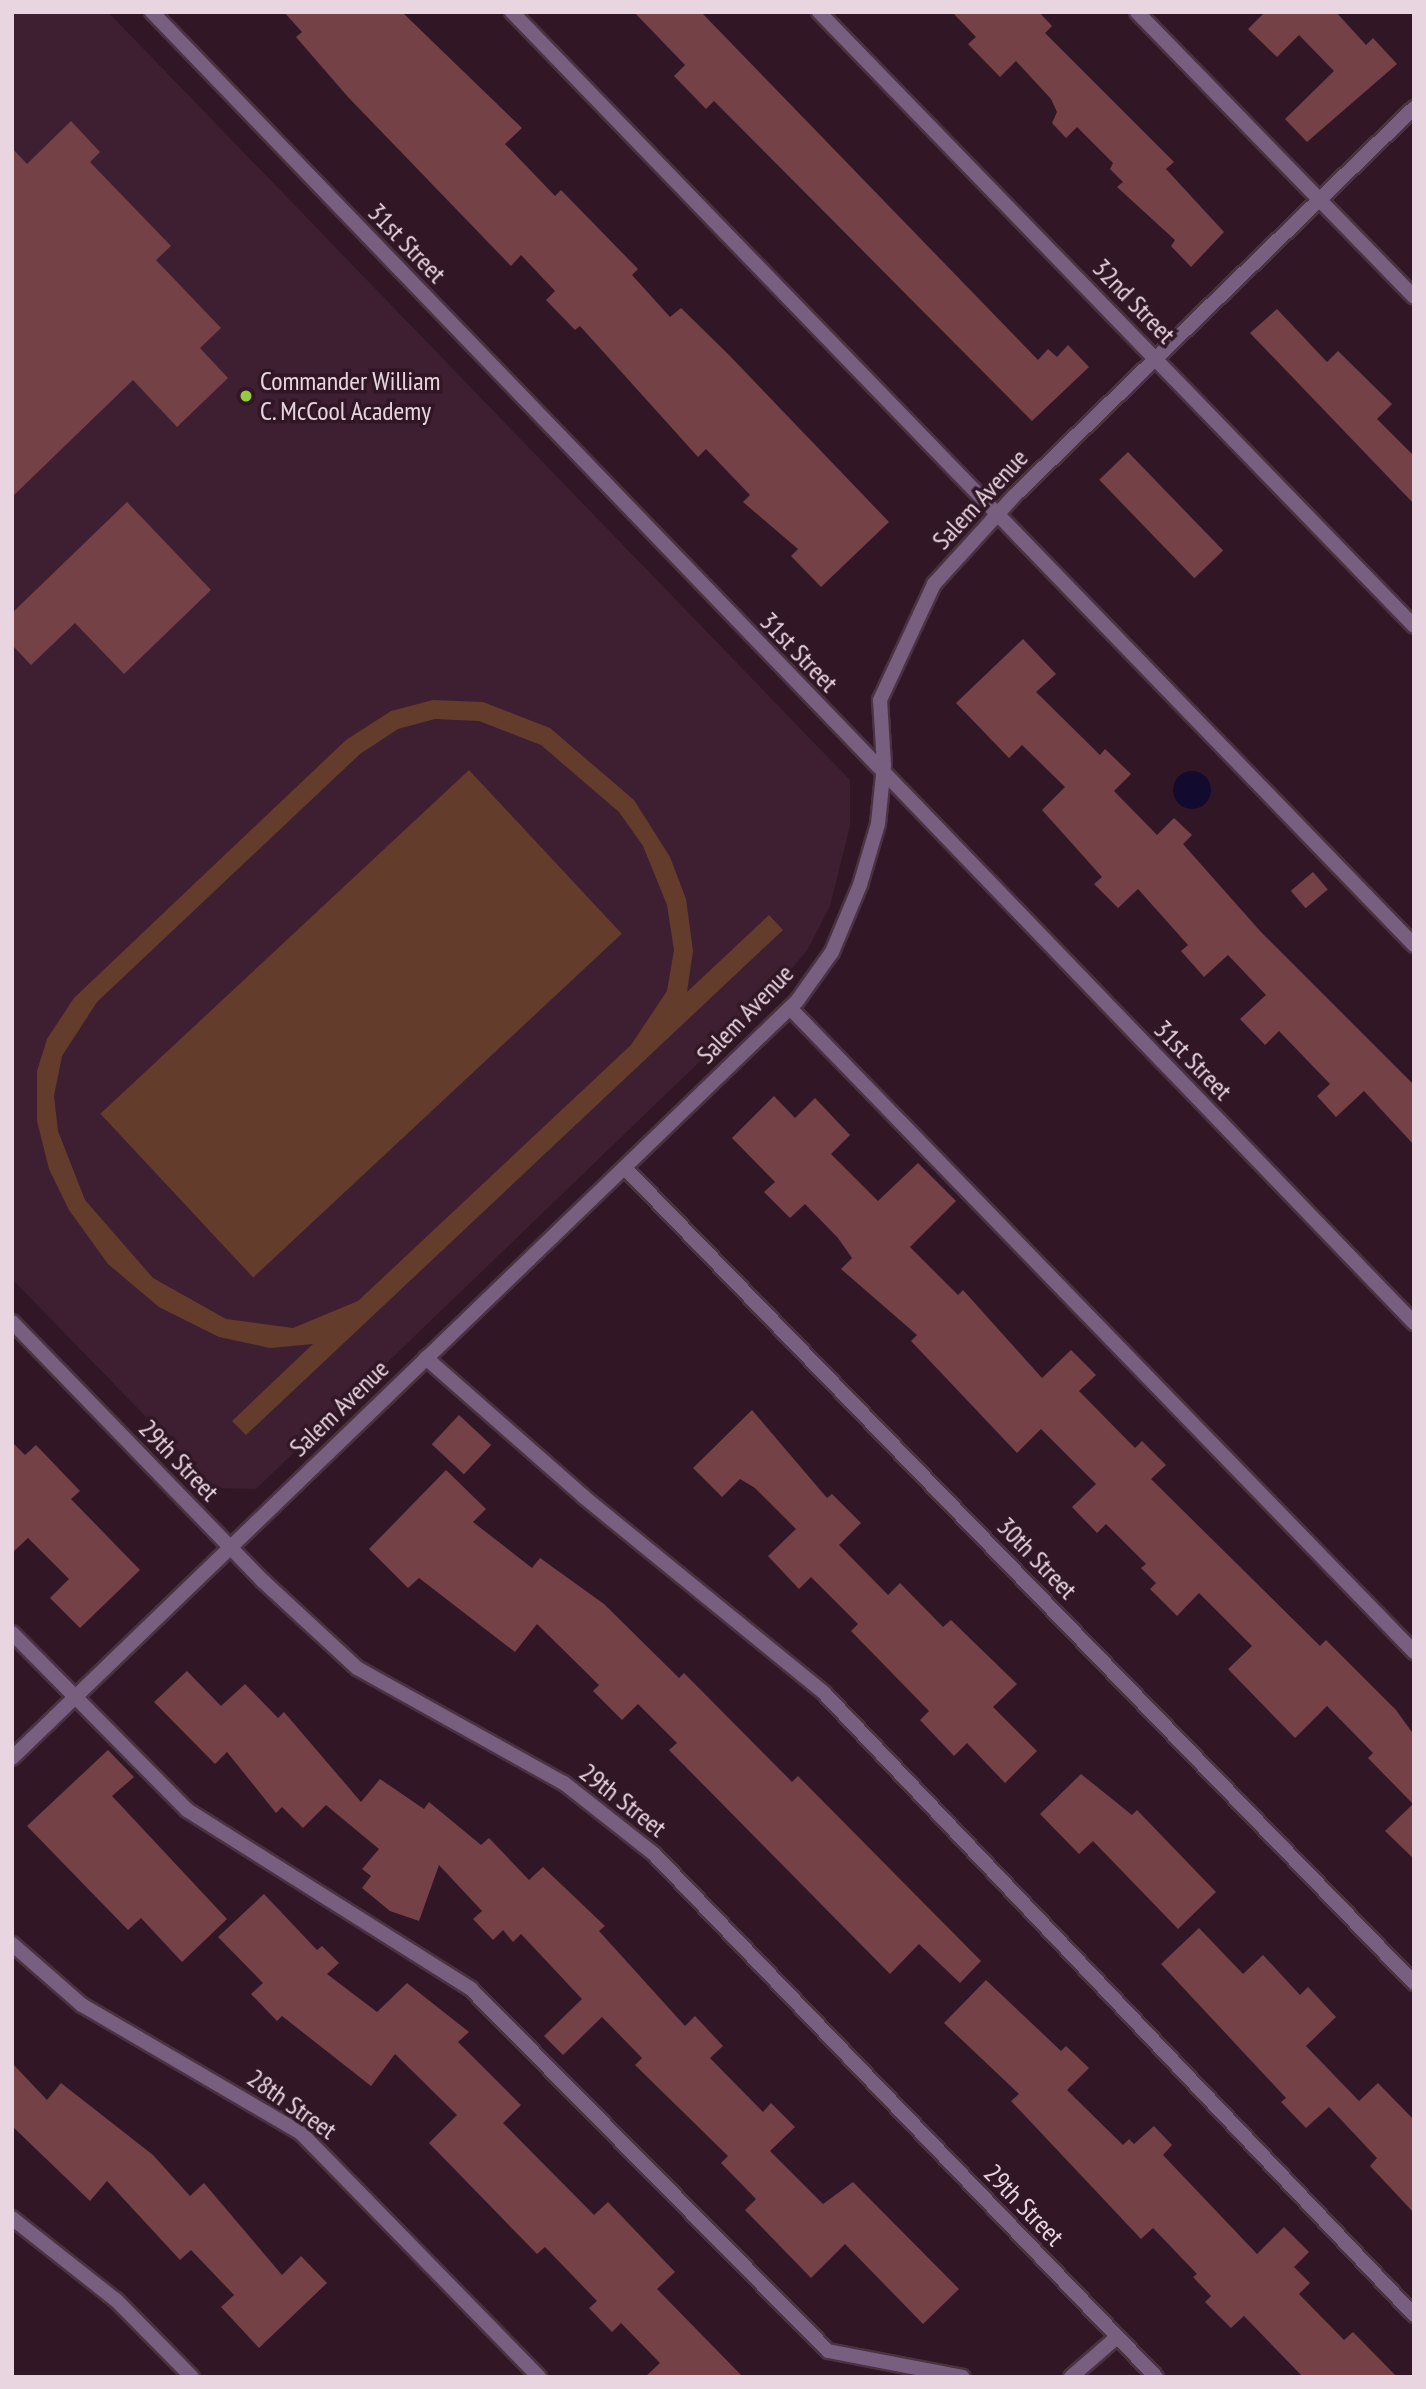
<!DOCTYPE html>
<html>
<head>
<meta charset="utf-8">
<style>
  body { margin:0 }
  #map { position:relative; width:1426px; height:2389px; overflow:hidden; background:#311726; font-family:"PT Sans Narrow",sans-serif }
  div>[style] { position:absolute }
  .built>* { inset:0; background:#3e1e31 }
  .green>* { inset:0; background:#633c2c; transform-origin:0 0 }
  .water>* { inset:0; background:#130a2f }
  .round { border-radius:50% }
  .building>* { inset:0; background:#744146; transform-origin:0 0 }
  .roads { filter:drop-shadow(2px 0 #4b3240) drop-shadow(-2px 0 #4b3240) drop-shadow(0 2px #4b3240) drop-shadow(0 -2px #4b3240) }
  .service>* { height:14px; margin:-7px; padding:0 7px; transform-origin:7px; border-radius:7px; background:#785f80 }
  .minor>* { height:14px; margin:-7px; padding:0 7px; transform-origin:7px; border-radius:7px; background:#785f80 }
  .tertiary>* { height:14px; margin:-7px; padding:0 7px; transform-origin:7px; border-radius:7px; background:#785f80 }
  .dots>* { width:19px; height:19px; translate:-50% -50%; box-sizing:border-box; border:4px solid #311726; border-radius:50% }
  span { translate:-50% -50%; white-space:nowrap; text-align:center; line-height:1.15; -webkit-text-stroke:7px #311726; paint-order:stroke }
  .street-label { font-size:26px; color:#e8d5df }
  .poi-label { font-size:26px; color:#e8d5df }
  .left { translate:0 -50%; text-align:left }
  .frame { position:absolute; inset:0; border:14px solid #e8d5df; pointer-events:none }
</style>
</head>
<body>
<div id="map">
  <div class="built">
    <i style="clip-path:polygon(12px 12px,108px 12px,850px 780px,850px 826px,830px 906px,808px 949px,774px 990px,256px 1489px,215px 1488px,12px 1279px)"></i>
  </div>
  <div class="green">
    <i style="clip-path:polygon(evenodd,433px 700px,483px 702px,550px 728px,634px 800px,670px 857px,686px 899px,693px 951px,687px 992px,769px 915px,783px 930px,246px 1435px,232px 1421px,313px 1344px,270px 1348px,219px 1337px,159px 1307px,108px 1264px,69px 1210px,49px 1169px,37px 1121px,37px 1071px,47px 1039px,74px 998px,346px 740px,391px 711px,433px 700px,435px 719px,479px 721px,541px 745px,619px 812px,643px 846px,667px 905px,674px 950px,667px 991px,631px 1045px,358px 1301px,293px 1328px,226px 1319px,153px 1278px,85px 1200px,58px 1131px,54px 1096px,62px 1056px,97px 1002px,360px 754px,398px 729px,435px 719px)"></i>
    <i style="left:469px;top:770px;width:224px;height:504px;rotate:47deg"></i>
  </div>
  <div class="water">
    <i class="round" style="left:1173px;top:771px;width:38px;height:38px"></i>
  </div>
  <div class="building">
    <i style="clip-path:polygon(284px 12px,402px 12px,522px 128px,505px 144px,555px 196px,561px 190px,638px 269px,632px 275px,670px 317px,681px 308px,728px 354px,889px 522px,821px 587px,791px 556px,798px 549px,743px 502px,750px 495px,706px 449px,698px 457px,580px 326px,575px 330px,546px 300px,555px 291px,521px 255px,511px 266px,348px 97px,296px 37px,302px 32px)"></i>
    <i style="clip-path:polygon(634px 12px,701px 12px,1038px 360px,1048px 349px,1057px 357px,1068px 345px,1089px 367px,1032px 421px,714px 101px,706px 109px,674px 76px,685px 65px)"></i>
    <i style="clip-path:polygon(952px 12px,1039px 12px,1052px 26px,1045px 33px,1174px 162px,1166px 169px,1224px 232px,1191px 267px,1171px 246px,1175px 240px,1117px 187px,1123px 182px,1110px 169px,1113px 163px,1077px 127px,1066px 138px,1052px 123px,1057px 112px,1051px 99px,1016px 61px,1000px 77px,968px 44px,976px 37px)"></i>
    <i style="clip-path:polygon(1265px 12px,1336px 12px,1366px 45px,1373px 38px,1397px 64px,1307px 142px,1285px 119px,1334px 71px,1299px 35px,1277px 57px,1248px 29px)"></i>
    <i style="clip-path:polygon(71px 121px,100px 152px,90px 162px,171px 246px,156px 260px,221px 328px,200px 348px,228px 378px,177px 427px,133px 380px,12px 497px,12px 148px,27px 164px)"></i>
    <i style="clip-path:polygon(1277px 309px,1327px 362px,1338px 351px,1392px 404px,1377px 419px,1414px 456px,1414px 504px,1250px 333px)"></i>
    <i style="left:1128px;top:452px;width:137px;height:40px;rotate:46deg"></i>
    <i style="clip-path:polygon(127px 502px,211px 590px,124px 674px,75px 623px,31px 665px,12px 645px,12px 613px)"></i>
    <i style="clip-path:polygon(1023px 639px,1056px 674px,1036px 692px,1100px 755px,1105px 749px,1131px 774px,1114px 791px,1157px 835px,1174px 818px,1192px 835px,1183px 844px,1261px 932px,1414px 1085px,1414px 1145px,1364px 1091px,1336px 1117px,1317px 1096px,1330px 1084px,1279px 1031px,1265px 1045px,1240px 1019px,1266px 995px,1228px 955px,1204px 977px,1181px 951px,1188px 945px,1138px 889px,1118px 908px,1094px 884px,1102px 877px,1042px 810px,1065px 787px,1022px 745px,1009px 758px,956px 703px)"></i>
    <i style="left:1313px;top:872px;width:23px;height:29px;rotate:50deg"></i>
    <i style="clip-path:polygon(774px 1096px,795px 1118px,815px 1098px,850px 1135px,831px 1154px,878px 1201px,918px 1163px,956px 1201px,910px 1247px,958px 1295px,963px 1290px,1042px 1378px,1071px 1350px,1096px 1375px,1079px 1391px,1135px 1448px,1142px 1441px,1166px 1465px,1151px 1479px,1320px 1646px,1326px 1640px,1396px 1710px,1414px 1735px,1414px 1859px,1385px 1831px,1413px 1804px,1368px 1758px,1373px 1753px,1327px 1706px,1295px 1738px,1228px 1669px,1252px 1646px,1199px 1593px,1177px 1616px,1150px 1589px,1156px 1583px,1141px 1568px,1146px 1564px,1106px 1524px,1097px 1533px,1072px 1507px,1096px 1484px,1041px 1429px,1017px 1453px,911px 1341px,917px 1335px,841px 1269px,852px 1258px,838px 1238px,805px 1204px,790px 1218px,764px 1192px,775px 1182px,732px 1138px)"></i>
    <i style="clip-path:polygon(752px 1410px,827px 1498px,832px 1494px,861px 1523px,839px 1545px,888px 1595px,900px 1583px,943px 1627px,951px 1620px,1017px 1684px,993px 1707px,1037px 1751px,1005px 1783px,967px 1743px,954px 1756px,920px 1720px,929px 1711px,851px 1631px,858px 1624px,811px 1577px,799px 1589px,768px 1556px,796px 1529px,755px 1488px,740px 1479px,722px 1497px,693px 1468px)"></i>
    <i style="left:459px;top:1415px;width:44px;height:40px;rotate:43deg"></i>
    <i style="clip-path:polygon(12px 1442px,25px 1455px,36px 1445px,80px 1491px,71px 1499px,140px 1570px,80px 1628px,50px 1598px,69px 1579px,28px 1538px,12px 1553px)"></i>
    <i style="clip-path:polygon(446px 1470px,486px 1509px,473px 1522px,532px 1568px,540px 1558px,604px 1604px,679px 1678px,684px 1673px,792px 1782px,798px 1776px,981px 1961px,960px 1983px,919px 1944px,890px 1974px,669px 1750px,677px 1743px,638px 1704px,622px 1720px,593px 1691px,599px 1685px,537px 1624px,515px 1652px,419px 1578px,408px 1588px,369px 1549px)"></i>
    <i style="clip-path:polygon(187px 1671px,221px 1706px,245px 1684px,278px 1718px,284px 1712px,361px 1802px,380px 1779px,424px 1809px,429px 1802px,481px 1845px,489px 1838px,529px 1880px,543px 1867px,605px 1926px,599px 1931px,685px 2026px,695px 2016px,723px 2046px,710px 2058px,763px 2112px,771px 2103px,795px 2127px,770px 2151px,823px 2204px,853px 2182px,959px 2289px,923px 2324px,845px 2244px,811px 2278px,745px 2210px,756px 2199px,721px 2163px,728px 2156px,635px 2065px,642px 2058px,602px 2017px,563px 2055px,544px 2036px,582px 1999px,521px 1934px,513px 1942px,503px 1930px,493px 1940px,473px 1919px,482px 1911px,439px 1865px,419px 1921px,390px 1911px,362px 1888px,371px 1876px,362px 1869px,379px 1849px,326px 1805px,303px 1828px,282px 1807px,276px 1813px,227px 1752px,215px 1764px,154px 1702px)"></i>
    <i style="clip-path:polygon(108px 1750px,134px 1777px,112px 1796px,227px 1919px,182px 1962px,141px 1918px,128px 1930px,27px 1826px)"></i>
    <i style="clip-path:polygon(1081px 1774px,1132px 1815px,1137px 1810px,1216px 1892px,1178px 1929px,1093px 1841px,1079px 1854px,1040px 1814px)"></i>
    <i style="clip-path:polygon(264px 1894px,317px 1950px,322px 1946px,339px 1963px,327px 1974px,377px 2012px,407px 1983px,469px 2032px,458px 2042px,521px 2105px,503px 2123px,594px 2215px,608px 2202px,675px 2272px,657px 2289px,743px 2377px,645px 2377px,660px 2363px,621px 2323px,612px 2332px,589px 2308px,597px 2301px,545px 2247px,537px 2254px,429px 2143px,457px 2115px,395px 2054px,371px 2086px,282px 2016px,277px 2021px,251px 1994px,263px 1983px,218px 1937px)"></i>
    <i style="clip-path:polygon(1199px 1928px,1243px 1974px,1263px 1955px,1300px 1995px,1308px 1987px,1336px 2017px,1306px 2046px,1359px 2101px,1378px 2083px,1414px 2120px,1414px 2213px,1370px 2166px,1377px 2158px,1329px 2107px,1306px 2128px,1281px 2102px,1286px 2098px,1161px 1964px)"></i>
    <i style="clip-path:polygon(986px 1980px,1061px 2051px,1066px 2046px,1089px 2068px,1067px 2090px,1123px 2145px,1129px 2139px,1134px 2144px,1154px 2126px,1172px 2145px,1163px 2155px,1257px 2254px,1284px 2227px,1309px 2252px,1294px 2267px,1310px 2283px,1299px 2294px,1344px 2340px,1353px 2332px,1397px 2377px,1303px 2377px,1244px 2316px,1231px 2328px,1205px 2302px,1211px 2296px,1193px 2277px,1197px 2274px,1153px 2228px,1141px 2239px,1011px 2101px,1019px 2094px,944px 2023px)"></i>
    <i style="clip-path:polygon(12px 2063px,47px 2100px,61px 2083px,153px 2155px,190px 2196px,204px 2183px,282px 2275px,301px 2256px,327px 2283px,259px 2348px,221px 2307px,234px 2295px,191px 2250px,180px 2260px,107px 2181px,90px 2201px,12px 2126px)"></i>
  </div>
  <div class="roads">
    <div class="service">
      <i style="left:512px;top:12px;width:1298px;rotate:45.97deg"></i>
      <i style="left:1137px;top:12px;width:397px;rotate:45.8deg"></i>
      <i style="left:790px;top:1008px;width:897px;rotate:45.9deg"></i>
      <i style="left:426px;top:1358px;width:210px;rotate:41.3deg"></i>
      <i style="left:584px;top:1497px;width:310px;rotate:39.2deg"></i>
      <i style="left:824px;top:1693px;width:857px;rotate:46.51deg"></i>
      <i style="left:12px;top:1633px;width:249px;rotate:45.3deg"></i>
      <i style="left:187px;top:1810px;width:336px;rotate:32.2deg"></i>
      <i style="left:471px;top:1989px;width:508px;rotate:45.4deg"></i>
      <i style="left:828px;top:2351px;width:137px;rotate:10.9deg"></i>
      <i style="left:12px;top:2218px;width:132px;rotate:38.3deg"></i>
      <i style="left:116px;top:2300px;width:108px;rotate:45.4deg"></i>
      <i style="left:1071px;top:2377px;width:61px;rotate:-41deg"></i>
    </div>
    <div class="minor">
      <i style="left:152px;top:12px;width:1820px;rotate:46.09deg"></i>
      <i style="left:819px;top:12px;width:855px;rotate:45.9deg"></i>
      <i style="left:625px;top:1168px;width:1134px;rotate:45.93deg"></i>
      <i style="left:12px;top:1322px;width:361px;rotate:45.9deg"></i>
      <i style="left:263px;top:1581px;width:128px;rotate:42.8deg"></i>
      <i style="left:357px;top:1668px;width:237px;rotate:29.1deg"></i>
      <i style="left:564px;top:1783px;width:115px;rotate:38.3deg"></i>
      <i style="left:654px;top:1854px;width:725px;rotate:46.17deg"></i>
      <i style="left:12px;top:1944px;width:93px;rotate:41.1deg"></i>
      <i style="left:82px;top:2005px;width:254px;rotate:30.3deg"></i>
      <i style="left:301px;top:2133px;width:341px;rotate:45.7deg"></i>
    </div>
    <div class="tertiary">
      <i style="left:12px;top:1758px;width:1091px;rotate:-43.96deg"></i>
      <i style="left:797px;top:1001px;width:60px;rotate:-54.5deg"></i>
      <i style="left:832px;top:952px;width:73px;rotate:-67.3deg"></i>
      <i style="left:860px;top:885px;width:64px;rotate:-73.6deg"></i>
      <i style="left:878px;top:824px;width:59px;rotate:-84.2deg"></i>
      <i style="left:884px;top:765px;width:65px;rotate:-93.5deg"></i>
      <i style="left:880px;top:700px;width:128px;rotate:-65deg"></i>
      <i style="left:934px;top:584px;width:119px;rotate:-47.7deg"></i>
      <i style="left:1014px;top:496px;width:557px;rotate:-44.13deg"></i>
    </div>
  </div>
  <div class="dots">
    <i style="left:246px;top:396px;background:#97cb38"></i>
  </div>
  <div class="street-label">
    <span style="left:407px;top:243px;rotate:46deg">31st Street</span>
    <span style="left:1134px;top:301px;rotate:46deg">32nd Street</span>
    <span style="left:980px;top:499px;rotate:-47deg">Salem Avenue</span>
    <span style="left:799px;top:652px;rotate:46deg">31st Street</span>
    <span style="left:745px;top:1014px;rotate:-46deg">Salem Avenue</span>
    <span style="left:1193px;top:1060px;rotate:46deg">31st Street</span>
    <span style="left:339px;top:1408px;rotate:-44deg">Salem Avenue</span>
    <span style="left:179px;top:1460px;rotate:46deg">29th Street</span>
    <span style="left:1037px;top:1558px;rotate:46deg">30th Street</span>
    <span style="left:623px;top:1800px;rotate:38deg">29th Street</span>
    <span style="left:292px;top:2104px;rotate:35deg">28th Street</span>
    <span style="left:1024px;top:2205px;rotate:46deg">29th Street</span>
  </div>
  <div class="poi-label">
    <span class="left" style="left:260px;top:396px">Commander William<br>C. McCool Academy</span>
  </div>
  <div class="frame"></div>
</div>
</body>
</html>
